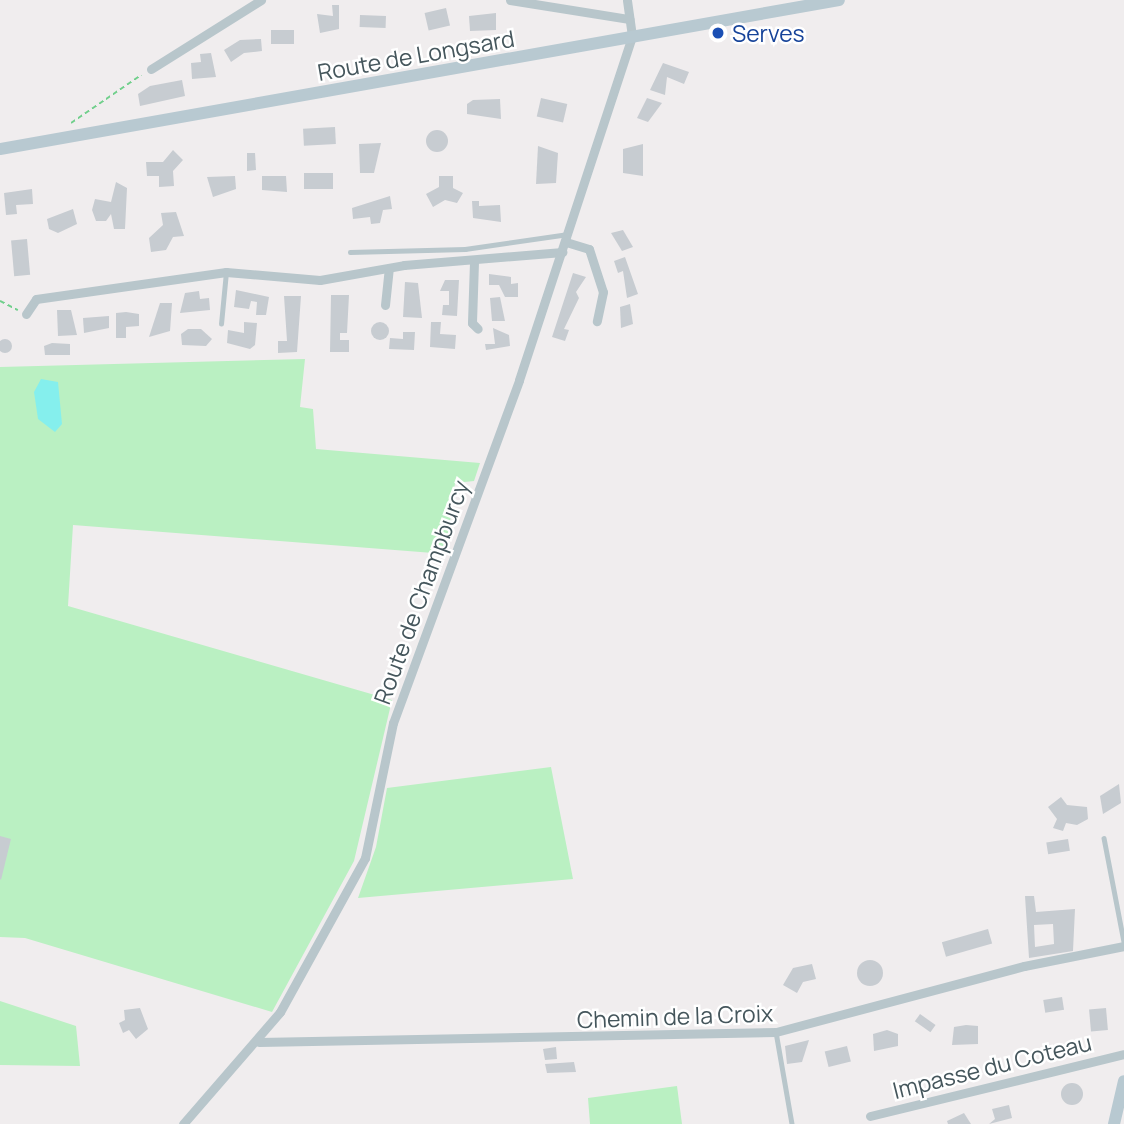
<!DOCTYPE html>
<html>
<head>
<meta charset="utf-8">
<style>
  body { margin:0 }
  #map { position:relative; width:1124px; height:1124px; overflow:hidden; background:#f0edee; font-family:Manrope,sans-serif }
  div>[style] { position:absolute }
  .green>* { inset:0; background:#baf0c2 }
  .water>* { inset:0; background:#85efed }
  .building>* { inset:0; background:#c7ccd1; transform-origin:0 0 }
  .round { border-radius:50% }
  .path>* { height:2px; margin-top:-1px; transform-origin:0; background:repeating-linear-gradient(90deg,#70cf8b 0 5px,transparent 0 8.5px) }
  .lane>* { height:4.5px; margin:-2.25px; padding:0 2.25px; transform-origin:2.25px; border-radius:2.25px; background:#b8c6cb }
  .street>* { height:9px; margin:-4.5px; padding:0 4.5px; transform-origin:4.5px; border-radius:4.5px; background:#b8c6cb }
  .secondary>* { height:12px; margin:-6px; padding:0 6px; transform-origin:6px; border-radius:6px; background:#b8c9d1 }
  .dots>* { width:19px; height:19px; translate:-50% -50%; box-sizing:border-box; border:4px solid #fff; border-radius:50% }
  span { translate:-50% -50%; white-space:nowrap; text-align:center; line-height:1.15; -webkit-text-stroke:5px #fff; paint-order:stroke }
  .transit-label { font-size:23px; color:#164399 }
  .left { translate:0 -50%; text-align:left }
  .street-label { font-size:23px; color:#45565c }
</style>
</head>
<body>
<div id="map">
  <div class="green">
    <i style="clip-path:polygon(305px 359px,300px 407px,313px 409px,316px 449px,480px 463px,474px 481px,455px 483px,446px 554px,73px 525px,68px 606px,392px 700px,354px 861px,272px 1012px,25px 938px,0 937px,0 367px)"></i>
    <i style="clip-path:polygon(551px 767px,573px 879px,358px 898px,376px 847px,387px 788px)"></i>
    <i style="clip-path:polygon(0 1001px,76px 1026px,80px 1066px,0 1065px)"></i>
    <i style="clip-path:polygon(677px 1086px,682px 1124px,590px 1124px,588px 1098px)"></i>
  </div>
  <div class="water">
    <i style="clip-path:polygon(41px 379px,58px 382px,62px 424px,55px 432px,38px 419px,34px 392px)"></i>
  </div>
  <div class="building">
    <i style="clip-path:polygon(332px 5px,339px 5px,339px 29px,320px 33px,317px 14px,333px 16px)"></i>
    <i style="left:446px;top:8px;width:18px;height:22px;rotate:77deg"></i>
    <i style="clip-path:polygon(496px 13px,496px 30px,470px 31px,469px 16px)"></i>
    <i style="left:360px;top:15px;width:26px;height:12px;rotate:2deg"></i>
    <i style="left:271px;top:30px;width:23px;height:14px"></i>
    <i style="clip-path:polygon(261px 39px,262px 51px,244px 53px,231px 62px,224px 50px,240px 40px)"></i>
    <i style="clip-path:polygon(211px 53px,216px 77px,192px 79px,191px 63px,201px 62px,200px 54px)"></i>
    <i style="clip-path:polygon(663px 63px,689px 72px,684px 84px,667px 77px,665px 95px,650px 90px)"></i>
    <i style="clip-path:polygon(182px 80px,185px 96px,140px 106px,138px 94px,150px 86px)"></i>
    <i style="left:541px;top:98px;width:27px;height:19px;rotate:13deg"></i>
    <i style="clip-path:polygon(647px 98px,662px 103px,648px 122px,637px 118px)"></i>
    <i style="clip-path:polygon(500px 99px,501px 119px,467px 114px,467px 104px,473px 100px)"></i>
    <i style="left:335px;top:127px;width:17px;height:32px;rotate:87deg"></i>
    <i class="round" style="left:426px;top:130px;width:22px;height:22px"></i>
    <i style="clip-path:polygon(381px 143px,374px 173px,360px 173px,359px 144px)"></i>
    <i style="clip-path:polygon(643px 144px,643px 176px,623px 173px,623px 149px)"></i>
    <i style="clip-path:polygon(538px 146px,558px 153px,556px 183px,536px 184px)"></i>
    <i style="clip-path:polygon(173px 150px,183px 160px,173px 171px,174px 186px,159px 187px,159px 176px,147px 176px,146px 162px,163px 162px)"></i>
    <i style="clip-path:polygon(247px 153px,255px 153px,256px 170px,247px 171px)"></i>
    <i style="left:333px;top:173px;width:16px;height:29px;rotate:90deg"></i>
    <i style="clip-path:polygon(235px 176px,236px 189px,213px 197px,207px 177px)"></i>
    <i style="clip-path:polygon(262px 176px,286px 176px,287px 192px,262px 190px)"></i>
    <i style="clip-path:polygon(439px 176px,453px 176px,453px 188px,463px 193px,457px 203px,445px 200px,433px 207px,426px 194px,439px 187px)"></i>
    <i style="clip-path:polygon(116px 182px,127px 188px,125px 229px,114px 229px,111px 214px,106px 221px,96px 221px,92px 210px,95px 199px,111px 202px)"></i>
    <i style="clip-path:polygon(32px 189px,33px 204px,16px 205px,17px 214px,6px 215px,4px 193px)"></i>
    <i style="clip-path:polygon(390px 196px,392px 209px,383px 210px,380px 223px,371px 224px,370px 217px,353px 219px,352px 208px)"></i>
    <i style="clip-path:polygon(472px 201px,479px 201px,479px 206px,500px 205px,501px 222px,473px 218px)"></i>
    <i style="clip-path:polygon(73px 209px,77px 224px,58px 233px,49px 229px,47px 219px)"></i>
    <i style="clip-path:polygon(176px 212px,184px 236px,173px 237px,166px 250px,151px 252px,149px 238px,163px 225px,161px 213px)"></i>
    <i style="clip-path:polygon(623px 230px,633px 247px,622px 251px,611px 233px)"></i>
    <i style="left:27px;top:239px;width:36px;height:16px;rotate:85deg"></i>
    <i style="clip-path:polygon(625px 257px,638px 294px,627px 298px,623px 271px,618px 273px,614px 261px)"></i>
    <i style="clip-path:polygon(573px 273px,586px 277px,576px 292px,579px 298px,564px 329px,569px 330px,565px 341px,552px 337px)"></i>
    <i style="clip-path:polygon(489px 274px,511px 277px,511px 284px,518px 283px,518px 297px,505px 297px,499px 285px,489px 285px)"></i>
    <i style="clip-path:polygon(445px 280px,459px 280px,457px 316px,442px 315px,443px 305px,449px 305px,449px 291px,440px 291px)"></i>
    <i style="clip-path:polygon(405px 282px,418px 283px,422px 318px,403px 317px)"></i>
    <i style="clip-path:polygon(236px 290px,269px 297px,266px 315px,256px 315px,257px 302px,251px 301px,249px 309px,234px 307px)"></i>
    <i style="clip-path:polygon(199px 291px,200px 299px,209px 298px,210px 310px,180px 313px,185px 293px)"></i>
    <i style="clip-path:polygon(331px 295px,349px 295px,347px 333px,340px 333px,340px 340px,349px 340px,349px 352px,330px 352px)"></i>
    <i style="clip-path:polygon(284px 296px,301px 296px,297px 352px,278px 353px,278px 341px,287px 341px)"></i>
    <i style="clip-path:polygon(500px 297px,505px 321px,492px 321px,490px 298px)"></i>
    <i style="clip-path:polygon(160px 303px,172px 303px,170px 331px,149px 337px)"></i>
    <i style="clip-path:polygon(630px 304px,633px 324px,621px 328px,620px 307px)"></i>
    <i style="clip-path:polygon(57px 310px,71px 310px,77px 335px,58px 336px)"></i>
    <i style="clip-path:polygon(126px 312px,139px 314px,139px 326px,126px 327px,126px 338px,116px 338px,116px 313px)"></i>
    <i style="clip-path:polygon(109px 316px,109px 328px,84px 333px,83px 318px)"></i>
    <i class="round" style="left:371px;top:322px;width:18px;height:18px"></i>
    <i style="clip-path:polygon(244px 322px,257px 323px,255px 345px,250px 349px,227px 343px,228px 330px,244px 333px)"></i>
    <i style="clip-path:polygon(431px 322px,441px 322px,440px 334px,456px 335px,455px 349px,430px 347px)"></i>
    <i style="clip-path:polygon(493px 328px,509px 335px,510px 346px,486px 350px,485px 344px,495px 344px)"></i>
    <i style="clip-path:polygon(188px 329px,201px 329px,212px 339px,206px 346px,182px 345px,181px 334px)"></i>
    <i style="clip-path:polygon(403px 332px,415px 332px,414px 350px,389px 349px,390px 338px,403px 339px)"></i>
    <i class="round" style="left:-2px;top:339px;width:14px;height:14px"></i>
    <i style="clip-path:polygon(52px 343px,70px 344px,70px 355px,45px 355px,44px 346px)"></i>
    <i style="clip-path:polygon(1119px 784px,1121px 803px,1103px 814px,1100px 796px)"></i>
    <i style="clip-path:polygon(1061px 797px,1067px 805px,1087px 807px,1088px 819px,1077px 825px,1066px 823px,1063px 831px,1053px 828px,1057px 819px,1048px 807px)"></i>
    <i style="clip-path:polygon(0 836px,11px 839px,1px 880px,0 879px)"></i>
    <i style="left:1068px;top:839px;width:12px;height:22px;rotate:81deg"></i>
    <i style="clip-path:polygon(evenodd,1025px 896px,1034px 896px,1036px 912px,1075px 909px,1073px 951px,1029px 958px,1025px 896px,1053px 924px,1054px 944px,1035px 947px,1034px 925px,1053px 924px)"></i>
    <i style="left:988px;top:929px;width:15px;height:48px;rotate:74deg"></i>
    <i class="round" style="left:857px;top:960px;width:26px;height:26px"></i>
    <i style="clip-path:polygon(812px 964px,816px 979px,803px 982px,797px 993px,783px 985px,793px 968px)"></i>
    <i style="left:1062px;top:997px;width:13px;height:19px;rotate:81deg"></i>
    <i style="clip-path:polygon(140px 1008px,148px 1029px,136px 1039px,129px 1030px,123px 1033px,119px 1023px,125px 1020px,124px 1010px)"></i>
    <i style="left:1106px;top:1008px;width:22px;height:17px;rotate:85deg"></i>
    <i style="left:920px;top:1014px;width:19px;height:9px;rotate:35deg"></i>
    <i style="clip-path:polygon(966px 1025px,978px 1026px,978px 1044px,952px 1045px,954px 1027px)"></i>
    <i style="clip-path:polygon(887px 1030px,898px 1034px,898px 1046px,874px 1051px,873px 1034px)"></i>
    <i style="clip-path:polygon(809px 1040px,802px 1062px,787px 1064px,785px 1046px)"></i>
    <i style="left:847px;top:1046px;width:16px;height:23px;rotate:76deg"></i>
    <i style="clip-path:polygon(556px 1047px,557px 1059px,545px 1060px,543px 1049px)"></i>
    <i style="clip-path:polygon(574px 1062px,576px 1072px,547px 1073px,545px 1064px)"></i>
    <i class="round" style="left:1061px;top:1083px;width:22px;height:22px"></i>
    <i style="clip-path:polygon(1009px 1105px,1012px 1118px,989px 1124px,995px 1119px,992px 1109px)"></i>
    <i style="clip-path:polygon(964px 1113px,971px 1124px,948px 1124px,947px 1121px)"></i>
  </div>
  <div class="path">
    <i style="left:71px;top:123px;width:85px;rotate:-34.4deg"></i>
    <i style="left:0;top:301px;width:20px;rotate:27deg"></i>
  </div>
  <div class="lane">
    <i style="left:350px;top:252px;width:115px;rotate:-1.5deg"></i>
    <i style="left:465px;top:249px;width:104px;rotate:-8.3deg"></i>
    <i style="left:221px;top:324px;width:52px;rotate:-84.5deg"></i>
    <i style="left:1104px;top:838px;width:106px;rotate:79.1deg"></i>
    <i style="left:776px;top:1032px;width:93px;rotate:80.1deg"></i>
  </div>
  <div class="street">
    <i style="left:510px;top:0;width:121px;rotate:9.1deg"></i>
    <i style="left:151px;top:69px;width:130px;rotate:-32.1deg"></i>
    <i style="left:566px;top:242px;width:24px;rotate:17deg"></i>
    <i style="left:589px;top:249px;width:45px;rotate:72deg"></i>
    <i style="left:603px;top:292px;width:30px;rotate:102deg"></i>
    <i style="left:474px;top:262px;width:61px;rotate:91.9deg"></i>
    <i style="left:472px;top:323px;width:8px;rotate:45deg"></i>
    <i style="left:385px;top:305px;width:37px;rotate:-84deg"></i>
    <i style="left:26px;top:314px;width:18px;rotate:-56deg"></i>
    <i style="left:36px;top:299px;width:192px;rotate:-8.1deg"></i>
    <i style="left:226px;top:272px;width:94px;rotate:4.9deg"></i>
    <i style="left:320px;top:280px;width:85px;rotate:-10.1deg"></i>
    <i style="left:404px;top:265px;width:159px;rotate:-4.7deg"></i>
    <i style="left:259px;top:1042px;width:517px;rotate:-1.11deg"></i>
    <i style="left:776px;top:1032px;width:257px;rotate:-14.9deg"></i>
    <i style="left:1024px;top:966px;width:102px;rotate:-11.3deg"></i>
    <i style="left:870px;top:1116px;width:261px;rotate:-13.7deg"></i>
    <i style="left:183px;top:1124px;width:148px;rotate:-49.1deg"></i>
    <i style="left:280px;top:1012px;width:176px;rotate:-61.1deg"></i>
    <i style="left:365px;top:858px;width:138px;rotate:-78.3deg"></i>
    <i style="left:393px;top:723px;width:365px;rotate:-69.8deg"></i>
    <i style="left:519px;top:380px;width:362px;rotate:-71.8deg"></i>
    <i style="left:632px;top:36px;width:36px;rotate:-98deg"></i>
  </div>
  <div class="secondary">
    <i style="left:0;top:149px;width:852px;rotate:-10.07deg"></i>
    <i style="left:1114px;top:1124px;width:44px;rotate:-76.9deg"></i>
  </div>
  <div class="dots">
    <i style="left:718px;top:33px;background:#1a4fb4"></i>
  </div>
  <div class="transit-label">
    <span class="left" style="left:732px;top:33px">Serves</span>
  </div>
  <div class="street-label">
    <span style="left:416px;top:55px;rotate:-10deg">Route de Longsard</span>
    <span style="left:421px;top:592px;rotate:-70deg">Route de Champburcy</span>
    <span style="left:675px;top:1016px;rotate:-2deg">Chemin de la Croix</span>
    <span style="left:992px;top:1066px;rotate:-14deg">Impasse du Coteau</span>
  </div>
</div>
</body>
</html>
